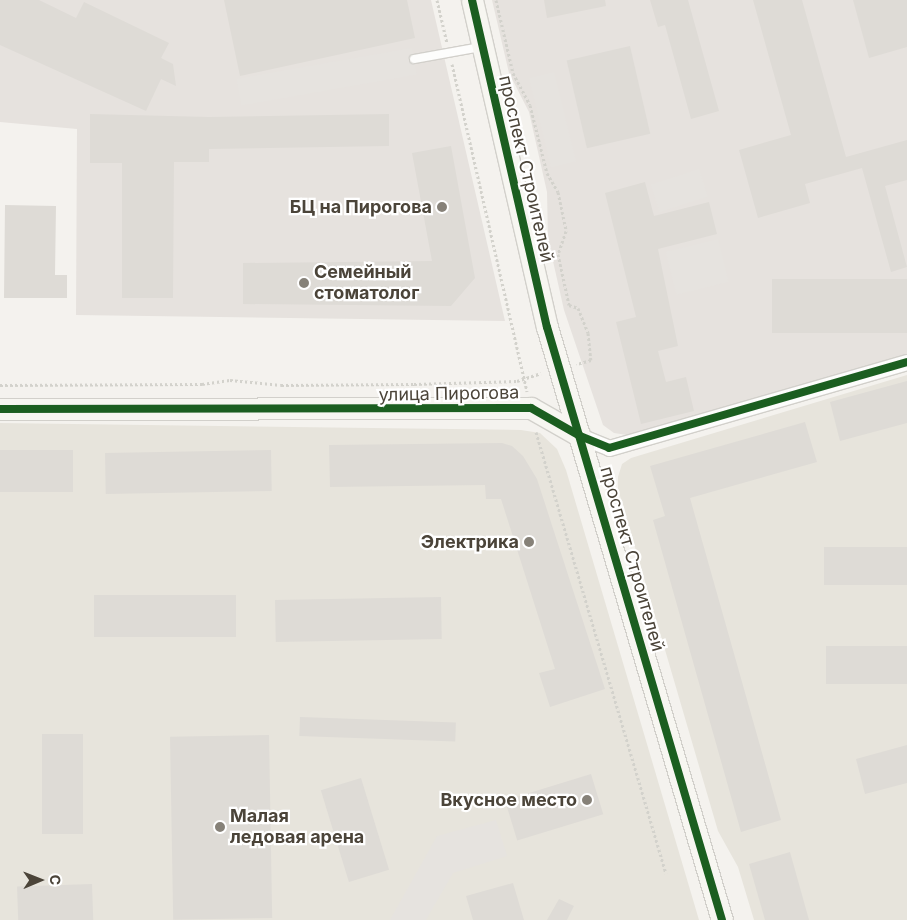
<!DOCTYPE html>
<html>
<head>
<meta charset="utf-8">
<style>
  body { margin:0 }
  #map { position:relative; width:907px; height:920px; overflow:hidden; background:#f4f2ee; font-family:Inter,sans-serif }
  div>[style] { position:absolute }
  .residential>* { inset:0; background:#e7e4dc }
  .industrial>* { inset:0; background:#e6e2de }
  .parking>* { inset:0; background:#e6e3df; transform-origin:0 0 }
  .building>* { inset:0; background:#dedbd6; transform-origin:0 0 }
  .path>* { height:3px; margin-top:-1.5px; transform-origin:0; background:repeating-linear-gradient(90deg,#d3d2cc 0 2.5px,transparent 0 5px) }
  .roads { filter:drop-shadow(1px 0 #d2d0cb) drop-shadow(-1px 0 #d2d0cb) drop-shadow(0 1px #d2d0cb) drop-shadow(0 -1px #d2d0cb) }
  .lane>* { height:8px; margin:-4px; padding:0 4px; transform-origin:4px; border-radius:4px; background:#fdfdfc }
  .street>* { height:15px; margin:-7.5px; padding:0 7.5px; transform-origin:7.5px; border-radius:7.5px; background:#fdfdfc }
  .secondary>* { height:21px; margin:-10.5px; padding:0 10.5px; transform-origin:10.5px; border-radius:10.5px; background:#f7f6f1 }
  .cycleway>* { height:8px; margin:-4px; padding:0 4px; transform-origin:4px; border-radius:4px; background:#1b5e20 }
  .dots>* { width:14px; height:14px; translate:-50% -50%; box-sizing:border-box; border:2px solid #fff; border-radius:50% }
  span { translate:-50% -50%; white-space:nowrap; text-align:center; line-height:1.15; -webkit-text-stroke:4.5px #fff; paint-order:stroke }
  .street-label { font-size:18px; color:#4b4439 }
  .poi-label { font-size:18px; color:#4b4439; font-weight:700 }
  .right { translate:-100% -50%; text-align:right }
  .left { translate:0 -50%; text-align:left }
  .north { position:absolute; left:15px; top:855px; width:50px; height:50px; -webkit-text-stroke:4px #fff; paint-order:stroke; rotate:89deg; font-size:14px; font-weight:700; line-height:20px; text-align:center; color:#4b4439 }
  .north::after { content:''; display:block; margin:auto; width:18px; height:22px; background:#4b4439; clip-path:polygon(50% 0,100% 100%,50% 72%,0 100%) }
</style>
</head>
<body>
<div id="map">
  <div class="residential">
    <i style="clip-path:polygon(907px 375px,907px 920px,754px 920px,738px 867px,718px 831px,618px 489px,618px 477px,622px 464px,631px 458px)"></i>
    <i style="clip-path:polygon(0 423px,521px 430px,540px 433px,557px 449px,566px 470px,699px 920px,0 920px)"></i>
  </div>
  <div class="industrial">
    <i style="clip-path:polygon(0 0,431px 0,505px 321px,76px 315px,77px 129px,0 122px)"></i>
    <i style="clip-path:polygon(492px 0,907px 0,907px 358px,627px 435px,614px 433px,603px 425px,564px 310px,548px 239px,547px 192px,529px 112px,509px 73px)"></i>
  </div>
  <div class="parking">
    <i style="left:412px;top:48px;width:27px;height:178px;rotate:80deg"></i>
    <i style="left:554px;top:72px;width:92px;height:26px;rotate:76deg"></i>
    <i style="left:699px;top:169px;width:29px;height:51px;rotate:72deg"></i>
    <i style="left:718px;top:239px;width:44px;height:54px;rotate:76deg"></i>
    <i style="clip-path:polygon(496px 820px,507px 856px,453px 873px,426px 920px,390px 920px,437px 836px)"></i>
  </div>
  <div class="building">
    <i style="clip-path:polygon(0 0,39px 0,76px 18px,84px 2px,169px 43px,161px 58px,173px 64px,176px 86px,161px 79px,146px 111px,0 45px)"></i>
    <i style="clip-path:polygon(224px 0,407px 0,415px 38px,240px 76px)"></i>
    <i style="clip-path:polygon(544px 0,605px 0,606px 6px,547px 18px)"></i>
    <i style="clip-path:polygon(650px 0,688px 0,719px 111px,691px 119px,665px 25px,658px 27px)"></i>
    <i style="clip-path:polygon(753px 0,802px 0,846px 157px,907px 140px,907px 180px,885px 186px,907px 267px,891px 272px,862px 168px,805px 184px,810px 203px,758px 218px,739px 150px,791px 135px)"></i>
    <i style="clip-path:polygon(853px 0,907px 0,907px 47px,869px 58px)"></i>
    <i style="left:630px;top:46px;width:90px;height:65px;rotate:77deg"></i>
    <i style="clip-path:polygon(90px 114px,209px 117px,389px 114px,389px 146px,209px 149px,209px 162px,174px 162px,173px 298px,122px 298px,122px 163px,90px 163px)"></i>
    <i style="clip-path:polygon(451px 146px,475px 278px,451px 306px,243px 304px,243px 263px,432px 261px,412px 153px)"></i>
    <i style="clip-path:polygon(645px 182px,654px 216px,709px 202px,717px 234px,658px 249px,678px 346px,658px 351px,666px 382px,686px 377px,694px 411px,641px 424px,616px 322px,636px 317px,605px 193px)"></i>
    <i style="clip-path:polygon(5px 205px,56px 206px,55px 275px,67px 275px,67px 298px,4px 298px)"></i>
    <i style="left:907px;top:279px;width:54px;height:135px;rotate:90deg"></i>
    <i style="clip-path:polygon(907px 381px,907px 423px,840px 441px,830px 402px)"></i>
    <i style="clip-path:polygon(805px 422px,817px 462px,690px 498px,781px 820px,741px 832px,653px 520px,665px 516px,650px 466px)"></i>
    <i style="clip-path:polygon(502px 443px,512px 446px,523px 456px,537px 479px,605px 689px,550px 707px,539px 673px,555px 669px,501px 499px,486px 499px,485px 485px,330px 487px,329px 445px)"></i>
    <i style="left:0;top:450px;width:73px;height:42px"></i>
    <i style="left:271px;top:450px;width:41px;height:166px;rotate:89deg"></i>
    <i style="left:907px;top:547px;width:38px;height:83px;rotate:90deg"></i>
    <i style="left:236px;top:595px;width:42px;height:142px;rotate:90deg"></i>
    <i style="left:441px;top:597px;width:42px;height:166px;rotate:89deg"></i>
    <i style="left:907px;top:646px;width:38px;height:81px;rotate:90deg"></i>
    <i style="left:300px;top:717px;width:156px;height:19px;rotate:2deg"></i>
    <i style="left:42px;top:734px;width:41px;height:100px"></i>
    <i style="left:269px;top:735px;width:183px;height:99px;rotate:89deg"></i>
    <i style="clip-path:polygon(907px 745px,907px 783px,865px 794px,856px 759px)"></i>
    <i style="left:591px;top:774px;width:42px;height:90px;rotate:73deg"></i>
    <i style="left:361px;top:778px;width:96px;height:42px;rotate:73deg"></i>
    <i style="clip-path:polygon(790px 852px,809px 920px,765px 920px,749px 864px)"></i>
    <i style="clip-path:polygon(513px 883px,524px 920px,473px 920px,466px 896px)"></i>
    <i style="left:92px;top:884px;width:36px;height:75px;rotate:88deg"></i>
    <i style="clip-path:polygon(559px 899px,574px 906px,567px 920px,547px 920px)"></i>
  </div>
  <div class="path">
    <i style="left:437px;top:0;width:44px;rotate:76.9deg"></i>
    <i style="left:496px;top:0;width:75px;rotate:76.9deg"></i>
    <i style="left:513px;top:73px;width:36px;rotate:62deg"></i>
    <i style="left:530px;top:105px;width:70px;rotate:76deg"></i>
    <i style="left:547px;top:173px;width:22px;rotate:60deg"></i>
    <i style="left:558px;top:192px;width:40px;rotate:78deg"></i>
    <i style="left:566px;top:231px;width:24px;rotate:109deg"></i>
    <i style="left:558px;top:254px;width:52px;rotate:77.8deg"></i>
    <i style="left:569px;top:305px;width:9px;rotate:18deg"></i>
    <i style="left:578px;top:308px;width:27px;rotate:68deg"></i>
    <i style="left:588px;top:333px;width:27px;rotate:84deg"></i>
    <i style="left:591px;top:360px;width:15px;rotate:164deg"></i>
    <i style="left:452px;top:64px;width:336px;rotate:77.1deg"></i>
    <i style="left:0;top:385px;width:202px;rotate:-0.3deg"></i>
    <i style="left:202px;top:384px;width:28px;rotate:-8deg"></i>
    <i style="left:230px;top:380px;width:51px;rotate:5.6deg"></i>
    <i style="left:281px;top:385px;width:133px;rotate:-0.4deg"></i>
    <i style="left:414px;top:384px;width:103px;rotate:-1.7deg"></i>
    <i style="left:517px;top:381px;width:25px;rotate:-18deg"></i>
    <i style="left:536px;top:432px;width:460px;rotate:73.6deg"></i>
  </div>
  <div class="roads">
    <div class="lane">
      <i style="left:414px;top:59px;width:68px;rotate:-10.2deg"></i>
    </div>
    <div class="street">
      <i style="left:580px;top:436px;width:31px;rotate:22deg"></i>
      <i style="left:609px;top:448px;width:310px;rotate:-16.1deg"></i>
    </div>
    <div class="secondary">
      <i style="left:472px;top:0;width:335px;rotate:77.1deg"></i>
      <i style="left:547px;top:327px;width:618px;rotate:73.56deg"></i>
      <i style="left:0;top:409px;width:531px;rotate:-0.11deg"></i>
      <i style="left:531px;top:408px;width:56px;rotate:29.7deg"></i>
    </div>
  </div>
  <div class="cycleway">
    <i style="left:472px;top:0;width:335px;rotate:77.1deg"></i>
    <i style="left:547px;top:327px;width:618px;rotate:73.56deg"></i>
    <i style="left:0;top:409px;width:531px;rotate:-0.11deg"></i>
    <i style="left:531px;top:408px;width:56px;rotate:29.7deg"></i>
    <i style="left:580px;top:436px;width:31px;rotate:22deg"></i>
    <i style="left:609px;top:448px;width:310px;rotate:-16.1deg"></i>
  </div>
  <div class="dots">
    <i style="left:442px;top:207px;background:#868178"></i>
    <i style="left:304px;top:283px;background:#868178"></i>
    <i style="left:529px;top:542px;background:#868178"></i>
    <i style="left:587px;top:800px;background:#868178"></i>
    <i style="left:220px;top:827px;background:#868178"></i>
  </div>
  <div class="street-label">
    <span style="left:526px;top:169px;rotate:77deg">проспект Строителей</span>
    <span style="left:449px;top:394px;rotate:-1deg">улица Пирогова</span>
    <span style="left:632px;top:559px;rotate:74deg">проспект Строителей</span>
  </div>
  <div class="poi-label">
    <span class="right" style="left:432px;top:207px">БЦ на Пирогова</span>
    <span class="left" style="left:314px;top:283px">Семейный<br>стоматолог</span>
    <span class="right" style="left:519px;top:542px">Электрика</span>
    <span class="right" style="left:577px;top:800px">Вкусное место</span>
    <span class="left" style="left:230px;top:827px">Малая<br>ледовая арена</span>
  </div>
  <div class="north">С</div>
</div>
</body>
</html>
